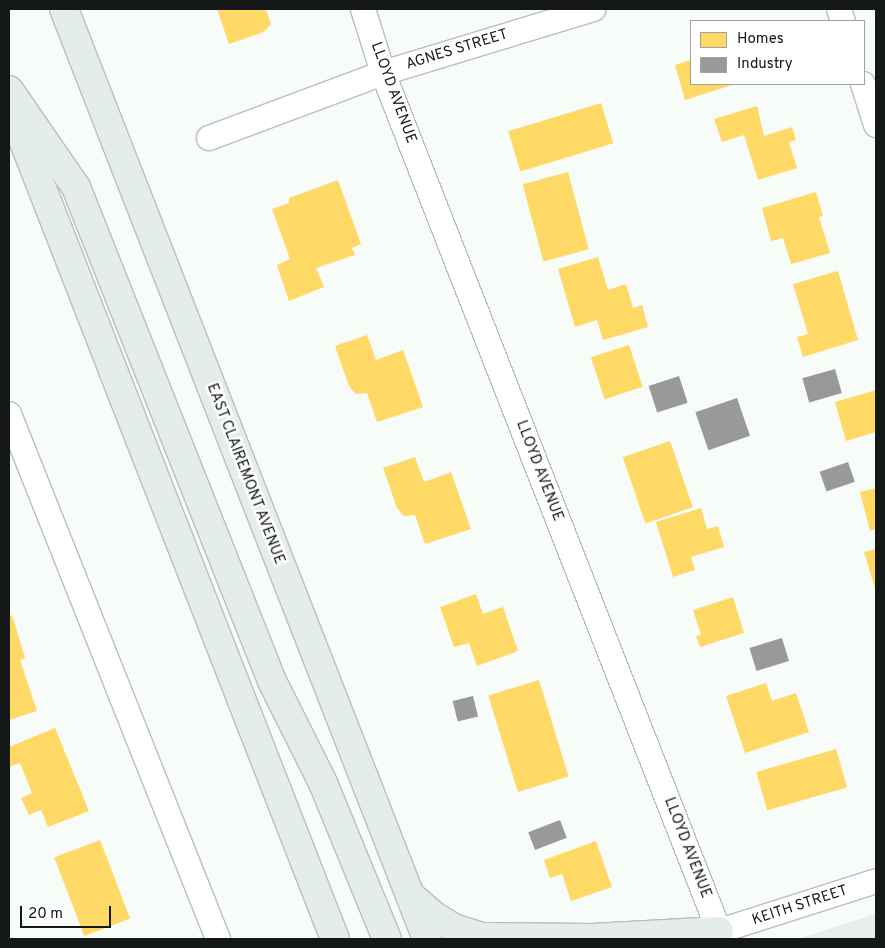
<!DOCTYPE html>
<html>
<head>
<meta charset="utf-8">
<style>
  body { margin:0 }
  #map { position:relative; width:885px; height:948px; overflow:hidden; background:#f7fcf9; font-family:Overpass,sans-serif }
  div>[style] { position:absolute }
  .built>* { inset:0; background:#e4f0e9 }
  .homes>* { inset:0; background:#ffd966; transform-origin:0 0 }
  .industry>* { inset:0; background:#999; transform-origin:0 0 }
  .roads { filter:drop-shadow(1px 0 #babebc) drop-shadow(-1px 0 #babebc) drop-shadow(0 1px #babebc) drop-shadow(0 -1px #babebc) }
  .minor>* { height:24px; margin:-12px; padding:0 12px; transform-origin:12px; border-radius:12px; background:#fefffe }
  .primary>* { height:28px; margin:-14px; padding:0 14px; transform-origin:14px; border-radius:14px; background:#e4ede9 }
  span { translate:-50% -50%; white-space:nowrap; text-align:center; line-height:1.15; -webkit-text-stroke:5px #fff; paint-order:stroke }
  .street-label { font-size:15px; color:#141816 }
  .frame { position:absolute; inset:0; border:10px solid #141816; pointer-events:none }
  .legend { position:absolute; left:690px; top:20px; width:175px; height:65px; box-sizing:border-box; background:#fff; border:1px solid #a1a3a2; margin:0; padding:6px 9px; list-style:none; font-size:15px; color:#141816 }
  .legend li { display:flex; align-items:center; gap:10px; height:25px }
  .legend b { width:25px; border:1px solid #a1a3a2 }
  .scale { position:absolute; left:20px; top:906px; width:91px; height:22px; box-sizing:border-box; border:2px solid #141816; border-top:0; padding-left:6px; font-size:15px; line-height:18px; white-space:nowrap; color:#141816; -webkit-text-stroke:4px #fff; paint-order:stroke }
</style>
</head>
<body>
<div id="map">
  <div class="built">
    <i style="clip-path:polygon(876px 914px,876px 939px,797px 939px)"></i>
  </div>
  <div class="homes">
    <i style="clip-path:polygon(217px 9px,268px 9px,266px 10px,271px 24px,264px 32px,229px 44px)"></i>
    <i style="clip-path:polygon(691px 60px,691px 84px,735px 84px,685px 100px,675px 65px)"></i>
    <i style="left:601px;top:103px;width:42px;height:97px;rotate:73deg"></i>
    <i style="clip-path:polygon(757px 106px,764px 136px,792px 127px,796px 140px,789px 142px,797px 168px,758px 180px,744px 135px,722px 142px,714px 119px)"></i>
    <i style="left:568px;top:172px;width:80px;height:47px;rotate:75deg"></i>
    <i style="clip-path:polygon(338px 180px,361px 244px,352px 248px,355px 255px,316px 268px,324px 287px,289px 301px,277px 265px,290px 259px,272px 209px,289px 203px,289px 198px)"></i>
    <i style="clip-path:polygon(816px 192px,823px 216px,819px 217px,830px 253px,791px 264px,783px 238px,771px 241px,762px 208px)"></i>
    <i style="clip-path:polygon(598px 257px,608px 290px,626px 284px,633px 308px,642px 305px,648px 327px,603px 340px,597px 320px,575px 327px,558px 269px)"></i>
    <i style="clip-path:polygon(838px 271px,858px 340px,803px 357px,797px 337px,808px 334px,793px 284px)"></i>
    <i style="clip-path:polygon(367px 335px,376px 360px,403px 350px,423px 407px,377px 422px,367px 393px,356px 394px,349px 386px,335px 346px)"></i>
    <i style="left:629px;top:345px;width:44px;height:40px;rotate:72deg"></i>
    <i style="clip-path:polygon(876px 390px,876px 432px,846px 441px,835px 402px)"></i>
    <i style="left:670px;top:441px;width:70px;height:50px;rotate:71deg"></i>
    <i style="clip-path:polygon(415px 457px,424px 482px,451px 472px,471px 529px,425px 544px,415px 515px,404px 516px,397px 508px,383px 468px)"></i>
    <i style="clip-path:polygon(876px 488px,876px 529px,870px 531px,860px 492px)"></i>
    <i style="clip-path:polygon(701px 508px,707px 529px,718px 526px,724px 547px,691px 557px,695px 570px,673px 577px,656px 522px)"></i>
    <i style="clip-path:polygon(876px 549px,876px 592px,864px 552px)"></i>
    <i style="clip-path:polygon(476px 594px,483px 614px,503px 607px,518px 651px,477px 666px,469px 643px,454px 647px,440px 607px)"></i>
    <i style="clip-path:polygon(733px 597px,744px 633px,700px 647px,696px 636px,701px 635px,693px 610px)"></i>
    <i style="clip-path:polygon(12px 615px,25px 658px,20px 660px,37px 711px,9px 720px,9px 616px)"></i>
    <i style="left:539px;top:680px;width:101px;height:53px;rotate:73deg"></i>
    <i style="clip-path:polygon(766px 683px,772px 701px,796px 693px,809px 732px,745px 753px,726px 696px)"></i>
    <i style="clip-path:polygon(55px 728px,89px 811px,48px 827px,41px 810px,29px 815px,21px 798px,32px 793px,20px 763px,9px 767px,9px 747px)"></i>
    <i style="left:836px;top:749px;width:40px;height:83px;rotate:74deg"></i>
    <i style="left:100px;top:840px;width:84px;height:49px;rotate:69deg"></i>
    <i style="clip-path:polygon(596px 841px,612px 887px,571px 901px,562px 874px,550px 878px,544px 860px)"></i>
  </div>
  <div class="industry">
    <i style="left:835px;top:369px;width:25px;height:34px;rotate:74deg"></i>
    <i style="left:679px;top:376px;width:28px;height:32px;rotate:72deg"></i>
    <i style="left:737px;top:398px;width:40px;height:44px;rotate:71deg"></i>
    <i style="left:848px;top:462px;width:21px;height:30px;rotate:71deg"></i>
    <i style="left:782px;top:638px;width:24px;height:34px;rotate:73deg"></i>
    <i style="left:473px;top:696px;width:21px;height:21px;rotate:76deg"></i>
    <i style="left:560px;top:820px;width:19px;height:34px;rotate:69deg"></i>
  </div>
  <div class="roads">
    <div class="minor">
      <i style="left:363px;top:9px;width:67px;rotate:72.6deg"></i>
      <i style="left:383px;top:73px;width:921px;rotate:68.61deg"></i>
      <i style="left:839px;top:9px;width:13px;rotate:72deg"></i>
      <i style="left:863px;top:84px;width:43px;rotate:72.4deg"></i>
      <i style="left:209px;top:138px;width:186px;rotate:-20.5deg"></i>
      <i style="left:383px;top:73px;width:220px;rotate:-16.9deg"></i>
      <i style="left:9px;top:414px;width:565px;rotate:68.29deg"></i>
      <i style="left:704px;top:936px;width:181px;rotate:-17.7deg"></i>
    </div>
    <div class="primary">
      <i style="left:64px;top:9px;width:998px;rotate:68.68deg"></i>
      <i style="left:9px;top:90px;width:118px;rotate:55.4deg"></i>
      <i style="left:76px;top:187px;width:531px;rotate:68.36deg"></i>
      <i style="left:272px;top:681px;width:114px;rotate:63.4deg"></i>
      <i style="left:323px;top:783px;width:169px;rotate:67.7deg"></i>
      <i style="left:13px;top:114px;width:886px;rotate:68.68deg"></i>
      <i style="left:411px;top:896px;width:30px;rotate:41deg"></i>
      <i style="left:434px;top:916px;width:26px;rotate:31deg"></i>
      <i style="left:456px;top:929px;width:28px;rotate:17deg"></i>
      <i style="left:483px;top:937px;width:109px;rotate:0.5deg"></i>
      <i style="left:592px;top:938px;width:127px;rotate:-3.2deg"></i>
    </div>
  </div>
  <div class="street-label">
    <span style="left:457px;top:50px;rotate:-17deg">AGNES STREET</span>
    <span style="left:393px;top:93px;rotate:70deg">LLOYD AVENUE</span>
    <span style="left:539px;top:471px;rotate:69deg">LLOYD AVENUE</span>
    <span style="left:245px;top:474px;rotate:69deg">EAST CLAIREMONT AVENUE</span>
    <span style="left:687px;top:848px;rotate:69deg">LLOYD AVENUE</span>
    <span style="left:800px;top:906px;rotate:-18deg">KEITH STREET</span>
  </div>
  <div class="frame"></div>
  <ul class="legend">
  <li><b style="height:14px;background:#ffd966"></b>Homes</li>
  <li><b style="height:14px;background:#999"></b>Industry</li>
  </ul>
  <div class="scale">20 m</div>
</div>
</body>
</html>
